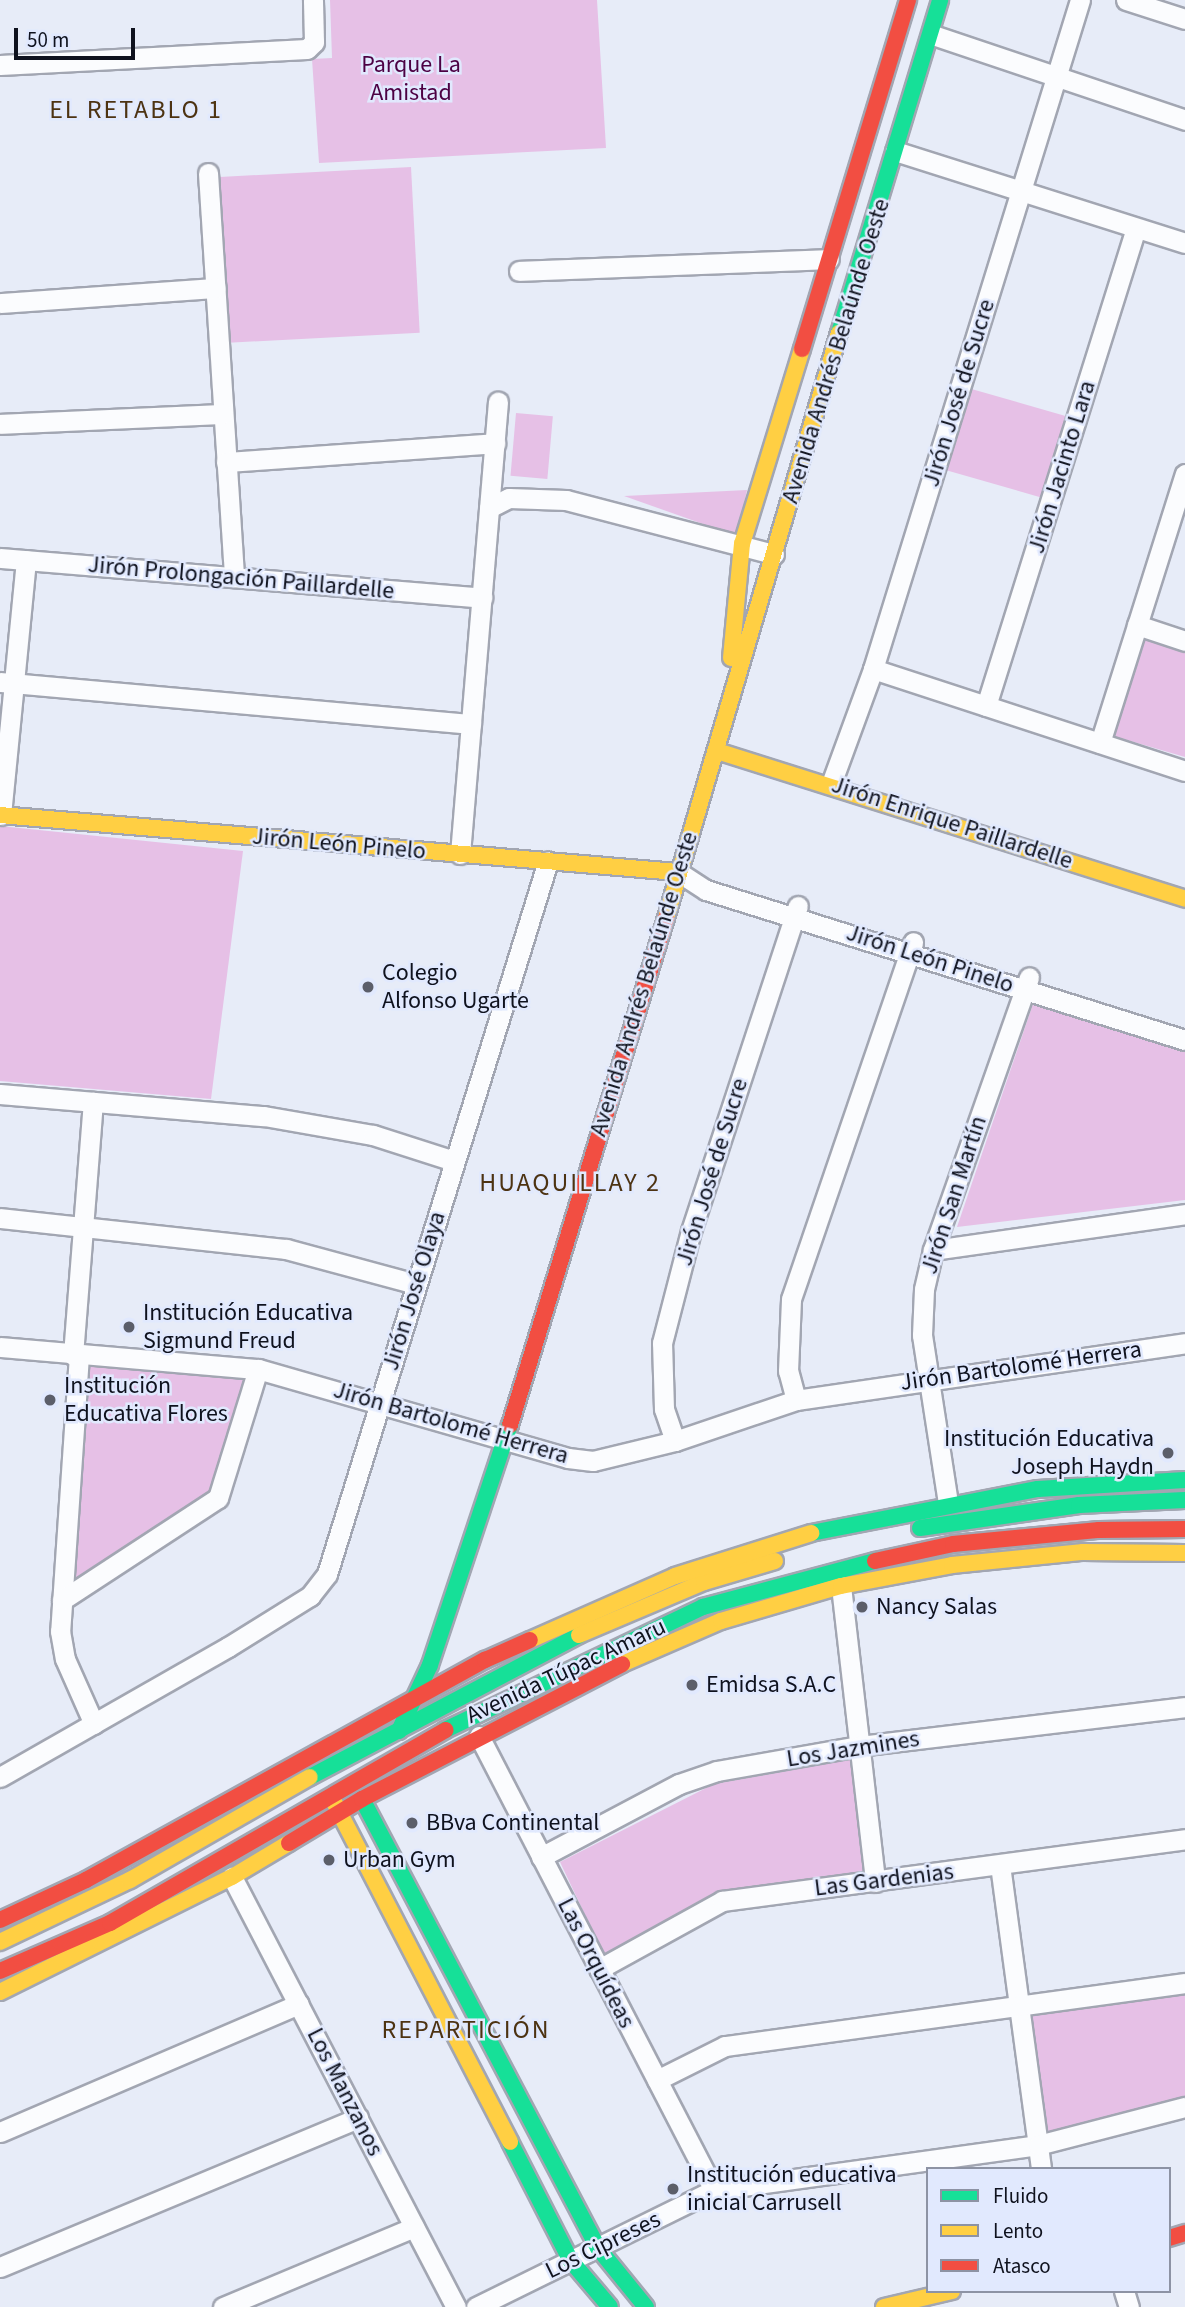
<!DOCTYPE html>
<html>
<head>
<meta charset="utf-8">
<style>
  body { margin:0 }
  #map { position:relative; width:1185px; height:2307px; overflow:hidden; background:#e7ecf8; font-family:"Source Sans 3",sans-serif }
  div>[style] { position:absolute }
  .green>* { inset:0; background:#e6c0e6; transform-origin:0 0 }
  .roads { filter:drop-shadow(2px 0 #a2a6b2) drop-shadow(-2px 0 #a2a6b2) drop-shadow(0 2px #a2a6b2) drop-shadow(0 -2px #a2a6b2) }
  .street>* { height:19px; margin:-9.5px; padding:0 9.5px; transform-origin:9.5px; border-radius:9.5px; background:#fbfcfe }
  .fast>* { height:16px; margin:-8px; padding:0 8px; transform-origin:8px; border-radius:8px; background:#16e098 }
  .slow>* { height:16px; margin:-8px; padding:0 8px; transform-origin:8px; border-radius:8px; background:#ffcf43 }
  .jam>* { height:16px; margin:-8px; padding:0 8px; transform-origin:8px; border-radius:8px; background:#f24e42 }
  .dots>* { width:19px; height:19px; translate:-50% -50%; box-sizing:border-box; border:4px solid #e1e9fe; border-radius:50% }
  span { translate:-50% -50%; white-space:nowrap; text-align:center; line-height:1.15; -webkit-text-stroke:5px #e1e9fe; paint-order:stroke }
  .park-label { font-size:24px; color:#4c0144 }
  .street-label { font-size:24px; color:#0f121e }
  .poi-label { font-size:24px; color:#0f121e }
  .left { translate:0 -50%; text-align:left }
  .right { translate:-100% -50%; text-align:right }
  .neighbourhood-label { font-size:26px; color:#4d3312; letter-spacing:2px }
  .legend { position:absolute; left:926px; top:2167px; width:245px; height:126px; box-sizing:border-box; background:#e1e9fe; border:2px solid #8d93a4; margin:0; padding:9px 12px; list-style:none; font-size:21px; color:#0f121e }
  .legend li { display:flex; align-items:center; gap:14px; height:35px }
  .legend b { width:35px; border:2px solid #8d93a4 }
  .scale { position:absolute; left:14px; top:28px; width:121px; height:32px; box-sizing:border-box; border:4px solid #0f121e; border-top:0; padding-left:9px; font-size:21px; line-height:24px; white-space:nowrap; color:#0f121e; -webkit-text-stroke:5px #e1e9fe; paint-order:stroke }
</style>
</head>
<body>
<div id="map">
  <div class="green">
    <i style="clip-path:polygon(330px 0,597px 0,606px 148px,319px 163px,312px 59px,332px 58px)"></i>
    <i style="left:411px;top:167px;width:166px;height:196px;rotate:87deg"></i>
    <i style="left:968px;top:388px;width:105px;height:85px;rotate:16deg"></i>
    <i style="left:516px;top:413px;width:37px;height:63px;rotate:5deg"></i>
    <i style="clip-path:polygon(747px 490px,737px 536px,624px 496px)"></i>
    <i style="clip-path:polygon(1148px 637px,1185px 649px,1185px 757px,1110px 735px,1140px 639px)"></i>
    <i style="clip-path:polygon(0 826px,243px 851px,211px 1099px,0 1081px)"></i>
    <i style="clip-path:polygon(1033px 1004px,1185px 1050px,1185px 1200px,957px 1227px)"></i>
    <i style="clip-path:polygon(85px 1361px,247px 1376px,215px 1490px,69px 1587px)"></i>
    <i style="clip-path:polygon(854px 1759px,866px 1873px,705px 1898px,604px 1955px,560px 1862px,714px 1784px)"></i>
    <i style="clip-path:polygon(1185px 1991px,1185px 2099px,1045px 2135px,1029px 2014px)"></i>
  </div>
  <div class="roads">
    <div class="street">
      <i style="left:1126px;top:0;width:62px;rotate:17.9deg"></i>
      <i style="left:933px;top:35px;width:266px;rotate:18.6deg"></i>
      <i style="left:0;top:65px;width:307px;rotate:-3deg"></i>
      <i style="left:307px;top:49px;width:10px;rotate:-45deg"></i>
      <i style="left:314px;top:42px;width:42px;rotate:-91.4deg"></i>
      <i style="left:895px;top:151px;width:304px;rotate:17.6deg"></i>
      <i style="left:208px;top:173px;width:405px;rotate:86.3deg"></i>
      <i style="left:519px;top:271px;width:310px;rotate:-2.2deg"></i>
      <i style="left:0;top:303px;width:216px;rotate:-4deg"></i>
      <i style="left:0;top:424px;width:223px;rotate:-2.6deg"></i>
      <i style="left:226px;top:462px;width:270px;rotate:-4deg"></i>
      <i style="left:489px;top:508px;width:22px;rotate:-27deg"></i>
      <i style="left:509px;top:498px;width:57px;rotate:2deg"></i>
      <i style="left:566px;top:500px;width:215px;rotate:14.6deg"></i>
      <i style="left:0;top:558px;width:484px;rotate:4.7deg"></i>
      <i style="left:1137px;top:625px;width:51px;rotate:18.4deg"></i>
      <i style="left:873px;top:669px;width:328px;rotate:18.1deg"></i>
      <i style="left:0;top:682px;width:473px;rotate:5.1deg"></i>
      <i style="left:986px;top:706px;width:501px;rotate:-72.58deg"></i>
      <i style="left:1100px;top:743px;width:282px;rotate:-72.5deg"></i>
      <i style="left:831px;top:784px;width:122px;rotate:-69.9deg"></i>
      <i style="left:873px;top:669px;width:700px;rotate:-72.81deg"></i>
      <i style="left:1px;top:815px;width:256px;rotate:-84.4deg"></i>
      <i style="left:460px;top:854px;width:454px;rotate:-85.2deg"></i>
      <i style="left:678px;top:872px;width:33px;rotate:33deg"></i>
      <i style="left:706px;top:890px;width:502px;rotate:17.39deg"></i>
      <i style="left:0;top:1094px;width:265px;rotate:4.8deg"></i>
      <i style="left:264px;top:1116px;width:111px;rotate:9.9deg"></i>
      <i style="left:373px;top:1135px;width:85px;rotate:17.8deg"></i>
      <i style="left:0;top:1218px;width:288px;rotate:6.2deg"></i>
      <i style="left:286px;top:1249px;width:135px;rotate:15.1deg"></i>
      <i style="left:933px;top:1250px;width:255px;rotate:-8.1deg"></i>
      <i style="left:0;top:1347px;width:259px;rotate:4.9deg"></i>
      <i style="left:258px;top:1369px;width:323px;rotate:16deg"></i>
      <i style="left:568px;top:1458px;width:25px;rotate:7deg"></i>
      <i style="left:593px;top:1461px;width:84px;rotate:-13.7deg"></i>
      <i style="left:675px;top:1441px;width:128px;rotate:-18.7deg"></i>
      <i style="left:796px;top:1400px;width:393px;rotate:-8.3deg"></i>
      <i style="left:73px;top:1355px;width:254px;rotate:-85.5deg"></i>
      <i style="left:79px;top:1355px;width:277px;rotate:93.9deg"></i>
      <i style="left:60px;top:1631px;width:28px;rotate:80deg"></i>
      <i style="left:65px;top:1659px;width:71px;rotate:66deg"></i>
      <i style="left:796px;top:1400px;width:30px;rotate:-105deg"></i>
      <i style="left:788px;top:1371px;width:72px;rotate:-87.6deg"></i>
      <i style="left:791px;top:1299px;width:377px;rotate:-71.1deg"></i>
      <i style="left:675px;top:1441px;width:34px;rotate:-109deg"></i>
      <i style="left:664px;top:1409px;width:66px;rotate:-91.7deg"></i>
      <i style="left:662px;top:1343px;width:116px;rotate:-75.5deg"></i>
      <i style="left:691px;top:1231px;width:342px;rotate:-71.8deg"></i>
      <i style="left:948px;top:1503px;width:170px;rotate:-98.8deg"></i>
      <i style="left:922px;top:1335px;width:46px;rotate:-87.5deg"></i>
      <i style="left:924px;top:1289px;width:40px;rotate:-77deg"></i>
      <i style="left:933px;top:1250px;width:289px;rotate:-70.6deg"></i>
      <i style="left:841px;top:1586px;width:298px;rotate:83.4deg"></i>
      <i style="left:62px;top:1600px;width:186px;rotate:-33.2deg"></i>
      <i style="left:218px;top:1498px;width:135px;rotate:-72.8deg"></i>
      <i style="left:479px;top:1736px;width:511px;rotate:62.63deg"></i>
      <i style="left:0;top:1777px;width:262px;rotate:-29.7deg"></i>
      <i style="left:228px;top:1647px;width:97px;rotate:-31.9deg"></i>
      <i style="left:310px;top:1596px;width:28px;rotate:-52deg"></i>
      <i style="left:327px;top:1574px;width:746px;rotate:-72.78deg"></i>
      <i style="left:541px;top:1857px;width:156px;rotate:-27.9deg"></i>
      <i style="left:679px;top:1784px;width:40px;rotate:-18.9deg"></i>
      <i style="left:717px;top:1771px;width:144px;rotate:-10deg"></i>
      <i style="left:859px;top:1746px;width:328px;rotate:-6.8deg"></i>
      <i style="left:1000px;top:1865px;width:307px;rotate:82.3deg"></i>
      <i style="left:232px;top:1877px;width:485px;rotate:62.5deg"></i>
      <i style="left:599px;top:1969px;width:141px;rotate:-28.9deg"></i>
      <i style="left:722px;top:1901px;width:467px;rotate:-7.6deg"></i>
      <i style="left:657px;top:2080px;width:76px;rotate:-26.6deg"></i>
      <i style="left:725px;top:2046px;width:464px;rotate:-7.8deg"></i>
      <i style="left:0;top:2132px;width:325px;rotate:-23.2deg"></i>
      <i style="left:0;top:2267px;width:388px;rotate:-22.6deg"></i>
      <i style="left:1124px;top:2291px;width:17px;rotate:73deg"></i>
      <i style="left:223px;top:2307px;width:207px;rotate:-22.7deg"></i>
      <i style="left:476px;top:2307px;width:265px;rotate:-26.2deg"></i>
      <i style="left:714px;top:2190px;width:327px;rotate:-7.9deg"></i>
      <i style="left:1038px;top:2145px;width:152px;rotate:-14.5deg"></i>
    </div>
    <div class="fast">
      <i style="left:839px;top:333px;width:348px;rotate:-73.1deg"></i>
      <i style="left:920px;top:1528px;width:161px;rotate:-8.2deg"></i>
      <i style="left:1079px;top:1505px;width:106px;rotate:-2.7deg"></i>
      <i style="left:811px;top:1533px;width:231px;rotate:-11deg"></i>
      <i style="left:1038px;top:1489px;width:147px;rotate:-3.5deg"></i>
      <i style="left:445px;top:1730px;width:286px;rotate:-25.5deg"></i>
      <i style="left:703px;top:1607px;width:178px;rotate:-15deg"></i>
      <i style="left:399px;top:1731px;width:73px;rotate:-64.8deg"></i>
      <i style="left:430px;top:1665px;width:253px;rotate:-71.6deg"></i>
      <i style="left:310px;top:1777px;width:304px;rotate:-27.8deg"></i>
      <i style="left:362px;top:1799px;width:507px;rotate:62.27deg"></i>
      <i style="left:598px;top:2248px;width:76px;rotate:50.9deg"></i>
      <i style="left:510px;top:2142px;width:134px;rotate:62.9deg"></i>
      <i style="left:571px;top:2261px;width:60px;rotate:49.7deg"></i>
    </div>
    <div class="slow">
      <i style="left:731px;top:658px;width:115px;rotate:-84.5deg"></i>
      <i style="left:742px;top:544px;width:204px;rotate:-72.9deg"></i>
      <i style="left:717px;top:751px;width:491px;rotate:17.5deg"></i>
      <i style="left:0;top:815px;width:680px;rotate:4.81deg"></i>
      <i style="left:666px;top:918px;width:610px;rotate:-73.53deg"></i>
      <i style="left:579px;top:1635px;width:136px;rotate:-23deg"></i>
      <i style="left:704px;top:1582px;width:74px;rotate:-16.5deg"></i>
      <i style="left:530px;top:1640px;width:158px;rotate:-23.8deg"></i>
      <i style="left:675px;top:1576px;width:143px;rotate:-17.5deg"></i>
      <i style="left:622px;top:1664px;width:108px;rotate:-23.5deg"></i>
      <i style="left:721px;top:1621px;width:125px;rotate:-16.3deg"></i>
      <i style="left:841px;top:1586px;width:113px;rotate:-10.7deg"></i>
      <i style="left:952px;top:1565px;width:132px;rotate:-5.7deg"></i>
      <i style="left:1083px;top:1552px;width:102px;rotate:0.6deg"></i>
      <i style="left:333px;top:1800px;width:385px;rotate:62.6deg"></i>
      <i style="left:0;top:1942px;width:144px;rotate:-25.5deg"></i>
      <i style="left:130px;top:1880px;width:207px;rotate:-29.8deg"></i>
      <i style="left:0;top:1992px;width:259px;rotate:-26.4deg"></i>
      <i style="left:232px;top:1877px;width:66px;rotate:-30.8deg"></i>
      <i style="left:884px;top:2307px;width:70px;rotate:-13.2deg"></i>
    </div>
    <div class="jam">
      <i style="left:802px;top:349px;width:365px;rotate:-73.1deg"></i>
      <i style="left:510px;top:1425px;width:530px;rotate:-72.9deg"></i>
      <i style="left:875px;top:1561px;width:80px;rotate:-12.3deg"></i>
      <i style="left:953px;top:1544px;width:147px;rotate:-5.5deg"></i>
      <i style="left:1099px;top:1530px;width:86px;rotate:-0.7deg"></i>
      <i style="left:289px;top:1843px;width:85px;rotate:-31.1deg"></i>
      <i style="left:362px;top:1799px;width:293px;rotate:-27.4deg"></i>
      <i style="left:0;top:1920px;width:95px;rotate:-24.9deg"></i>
      <i style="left:86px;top:1880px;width:456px;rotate:-28.9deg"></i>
      <i style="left:485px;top:1660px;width:49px;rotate:-24deg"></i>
      <i style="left:0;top:1971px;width:120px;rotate:-23.6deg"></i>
      <i style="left:110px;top:1923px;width:387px;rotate:-29.9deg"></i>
      <i style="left:1169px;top:2238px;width:17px;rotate:-17deg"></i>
    </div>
  </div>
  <div class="dots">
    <i style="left:368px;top:987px;background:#5b5e6a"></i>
    <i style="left:129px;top:1327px;background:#5b5e6a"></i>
    <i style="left:50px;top:1400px;background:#5b5e6a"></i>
    <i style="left:1168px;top:1453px;background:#5b5e6a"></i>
    <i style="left:862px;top:1607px;background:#5b5e6a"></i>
    <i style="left:692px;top:1685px;background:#5b5e6a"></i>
    <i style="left:412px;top:1823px;background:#5b5e6a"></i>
    <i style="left:329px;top:1860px;background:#5b5e6a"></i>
    <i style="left:673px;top:2189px;background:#5b5e6a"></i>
  </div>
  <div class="park-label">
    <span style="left:411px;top:79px">Parque La<br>Amistad</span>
  </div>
  <div class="street-label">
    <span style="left:836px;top:351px;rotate:-73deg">Avenida Andrés Belaúnde Oeste</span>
    <span style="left:959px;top:393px;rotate:-73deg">Jirón José de Sucre</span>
    <span style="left:1062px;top:467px;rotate:-73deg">Jirón Jacinto Lara</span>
    <span style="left:241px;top:578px;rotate:5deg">Jirón Prolongación Paillardelle</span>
    <span style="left:952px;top:823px;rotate:18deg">Jirón Enrique Paillardelle</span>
    <span style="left:339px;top:844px;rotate:5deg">Jirón León Pinelo</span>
    <span style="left:930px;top:959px;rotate:18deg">Jirón León Pinelo</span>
    <span style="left:644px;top:984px;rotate:-73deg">Avenida Andrés Belaúnde Oeste</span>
    <span style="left:712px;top:1172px;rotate:-73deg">Jirón José de Sucre</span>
    <span style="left:954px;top:1195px;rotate:-72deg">Jirón San Martín</span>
    <span style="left:414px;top:1291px;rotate:-73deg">Jirón José Olaya</span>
    <span style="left:1021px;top:1366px;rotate:-8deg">Jirón Bartolomé Herrera</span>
    <span style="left:451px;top:1423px;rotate:16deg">Jirón Bartolomé Herrera</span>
    <span style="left:566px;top:1671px;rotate:-25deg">Avenida Túpac Amaru</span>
    <span style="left:853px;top:1749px;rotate:-9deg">Los Jazmines</span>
    <span style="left:884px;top:1880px;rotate:-7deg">Las Gardenias</span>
    <span style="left:596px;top:1963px;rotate:63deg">Las Orquídeas</span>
    <span style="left:345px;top:2092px;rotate:63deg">Los Manzanos</span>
    <span style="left:603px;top:2245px;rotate:-26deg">Los Cipreses</span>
  </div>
  <div class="poi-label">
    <span class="left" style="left:382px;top:987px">Colegio<br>Alfonso Ugarte</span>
    <span class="left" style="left:143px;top:1327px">Institución Educativa<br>Sigmund Freud</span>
    <span class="left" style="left:64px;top:1400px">Institución<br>Educativa Flores</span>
    <span class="right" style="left:1154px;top:1453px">Institución Educativa<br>Joseph Haydn</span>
    <span class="left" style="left:876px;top:1607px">Nancy Salas</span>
    <span class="left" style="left:706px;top:1685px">Emidsa S.A.C</span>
    <span class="left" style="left:426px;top:1823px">BBva Continental</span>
    <span class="left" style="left:343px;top:1860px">Urban Gym</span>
    <span class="left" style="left:687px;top:2189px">Institución educativa<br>inicial Carrusell</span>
  </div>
  <div class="neighbourhood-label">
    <span style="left:136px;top:110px">EL RETABLO 1</span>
    <span style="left:570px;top:1183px">HUAQUILLAY 2</span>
    <span style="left:466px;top:2030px">REPARTICIÓN</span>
  </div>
  <ul class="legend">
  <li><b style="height:9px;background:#16e098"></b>Fluido</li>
  <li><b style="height:9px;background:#ffcf43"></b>Lento</li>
  <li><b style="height:9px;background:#f24e42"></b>Atasco</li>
  </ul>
  <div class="scale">50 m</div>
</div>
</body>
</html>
